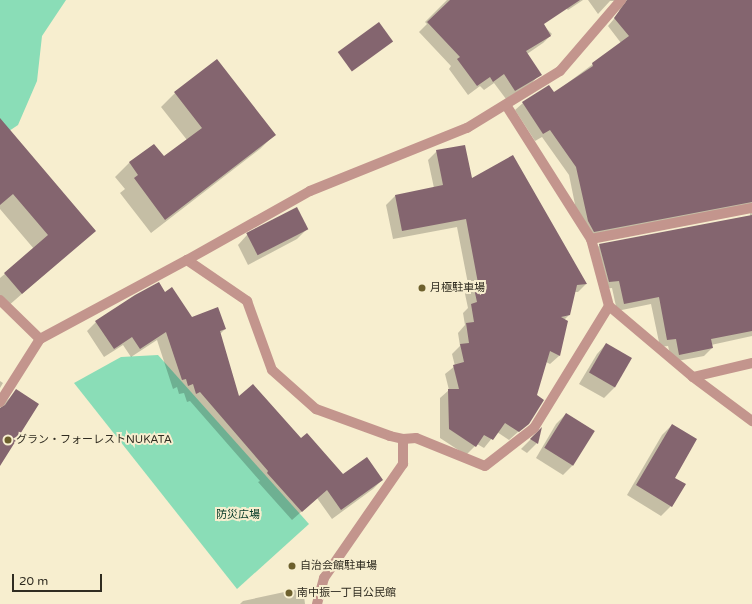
<!DOCTYPE html>
<html>
<head>
<meta charset="utf-8">
<style>
  body { margin:0 }
  #map { position:relative; width:752px; height:604px; overflow:hidden; background:#f7eecf; font-family:"Varela Round","Noto Sans JP",sans-serif }
  div>[style] { position:absolute }
  .green>* { inset:0; background:#8addb7 }
  .shadow>* { inset:0; background:#0003 }
  .building>* { inset:0; background:#84656f; transform-origin:0 0 }
  .minor>* { height:10px; margin:-5px; padding:0 5px; transform-origin:5px; border-radius:5px; background:#c3958d }
  .dots>* { width:11px; height:11px; translate:-50% -50%; box-sizing:border-box; border:2px solid #f7eecf; border-radius:50% }
  span { translate:-50% -50%; white-space:nowrap; text-align:center; line-height:1.15; -webkit-text-stroke:4px #f7eecf; paint-order:stroke }
  .poi-label { font-size:11px; color:#302c21 }
  .left { translate:0 -50%; text-align:left }
  .park-label { font-size:11px; color:#043927 }
  .scale { position:absolute; left:12px; top:574px; width:90px; height:18px; box-sizing:border-box; border:2px solid #302c21; border-top:0; padding-left:5px; font-size:12px; line-height:14px; white-space:nowrap; color:#302c21; -webkit-text-stroke:3px #f7eecf; paint-order:stroke }
</style>
</head>
<body>
<div id="map">
  <div class="green">
    <i style="clip-path:polygon(0 0,66px 0,42px 36px,37px 81px,18px 125px,0 137px)"></i>
    <i style="clip-path:polygon(158px 355px,309px 524px,237px 589px,74px 383px,121px 357px)"></i>
  </div>
  <div class="shadow">
    <i style="clip-path:polygon(447px 0,517px 0,552px 34px,543px 43px,527px 54px,540px 74px,531px 84px,506px 99px,494px 83px,484px 90px,480px 86px,468px 95px,449px 69px,451px 66px,419px 32px,427px 24px,425px 22px)"></i>
    <i style="clip-path:polygon(559px 0,583px 0,568px 10px)"></i>
    <i style="clip-path:polygon(588px 0,752px 0,752px 336px,711px 345px,712px 348px,704px 356px,672px 362px,668px 346px,660px 347px,651px 304px,617px 311px,612px 288px,602px 289px,592px 253px,600px 245px,750px 216px,750px 212px,586px 239px,580px 229px,569px 175px,542px 137px,535px 141px,515px 110px,523px 103px,553px 94px,621px 43px,608px 26px,619px 13px,620px 6px,615px 1px,610px 1px,598px 14px)"></i>
    <i style="clip-path:polygon(175px 93px,274px 135px,260px 149px,151px 233px,120px 193px,125px 189px,115px 177px,129px 163px,153px 145px,164px 158px,187px 140px,161px 107px)"></i>
    <i style="clip-path:polygon(0 142px,95px 230px,7px 307px,0 299px,0 278px,34px 249px,0 209px)"></i>
    <i style="clip-path:polygon(437px 151px,471px 180px,586px 284px,578px 292px,574px 292px,569px 315px,564px 320px,567px 322px,559px 356px,550px 364px,546px 362px,528px 423px,509px 440px,497px 432px,484px 448px,477px 444px,466px 455px,440px 438px,440px 398px,449px 390px,445px 374px,455px 366px,452px 354px,460px 346px,458px 333px,465px 325px,463px 313px,468px 308px,465px 294px,469px 289px,457px 227px,393px 239px,386px 205px,395px 196px,434px 188px,428px 160px)"></i>
    <i style="clip-path:polygon(296px 209px,307px 229px,297px 239px,248px 265px,238px 245px,247px 235px)"></i>
    <i style="clip-path:polygon(165px 293px,191px 318px,225px 329px,220px 334px,239px 398px,301px 439px,343px 475px,382px 480px,373px 489px,332px 519px,317px 498px,292px 520px,258px 482px,260px 481px,190px 401px,187px 402px,184px 393px,179px 394px,177px 387px,173px 389px,157px 340px,131px 357px,123px 345px,104px 357px,87px 331px,96px 322px)"></i>
    <i style="clip-path:polygon(606px 344px,627px 365px,614px 388px,604px 398px,579px 384px,597px 354px)"></i>
    <i style="clip-path:polygon(0 381px,3px 383px,0 388px)"></i>
    <i style="clip-path:polygon(16px 391px,0 464px,0 408px)"></i>
    <i style="clip-path:polygon(566px 414px,573px 465px,563px 475px,536px 458px,556px 424px)"></i>
    <i style="clip-path:polygon(672px 425px,671px 506px,661px 516px,627px 495px,662px 435px)"></i>
    <i style="clip-path:polygon(540px 430px,537px 443px,527px 453px,521px 449px)"></i>
    <i style="clip-path:polygon(303px 588px,305px 604px,240px 604px,243px 601px)"></i>
  </div>
  <div class="building">
    <i style="clip-path:polygon(450px 0,580px 0,544px 24px,551px 36px,526px 51px,542px 75px,515px 91px,504px 74px,493px 82px,490px 77px,477px 86px,457px 59px,460px 57px,427px 22px)"></i>
    <i style="clip-path:polygon(627px 0,752px 0,752px 202px,594px 232px,588px 221px,576px 167px,550px 130px,543px 134px,522px 102px,549px 85px,554px 92px,593px 66px,592px 63px,629px 36px,614px 18px)"></i>
    <i style="left:379px;top:22px;width:24px;height:51px;rotate:54deg"></i>
    <i style="clip-path:polygon(217px 59px,276px 135px,165px 220px,134px 178px,138px 175px,129px 162px,154px 144px,164px 156px,202px 128px,174px 92px)"></i>
    <i style="clip-path:polygon(0 118px,96px 231px,22px 294px,4px 273px,48px 235px,13px 194px,0 205px)"></i>
    <i style="clip-path:polygon(465px 145px,472px 178px,513px 155px,587px 284px,577px 285px,570px 315px,561px 317px,568px 321px,560px 356px,550px 351px,537px 395px,544px 400px,529px 424px,519px 432px,505px 423px,493px 440px,484px 435px,476px 447px,449px 429px,448px 389px,459px 389px,453px 365px,464px 362px,460px 344px,469px 343px,466px 323px,474px 322px,471px 304px,477px 302px,473px 284px,478px 283px,466px 219px,402px 231px,395px 195px,443px 185px,436px 150px)"></i>
    <i style="left:297px;top:207px;width:25px;height:57px;rotate:63deg"></i>
    <i style="clip-path:polygon(752px 215px,752px 331px,711px 339px,713px 348px,679px 355px,676px 339px,667px 340px,659px 297px,624px 304px,619px 281px,609px 282px,599px 244px)"></i>
    <i style="clip-path:polygon(159px 282px,165px 292px,172px 287px,192px 317px,218px 307px,226px 329px,220px 331px,239px 396px,253px 384px,301px 438px,307px 433px,343px 474px,367px 457px,383px 480px,341px 510px,327px 490px,302px 512px,267px 473px,268px 471px,200px 392px,196px 394px,193px 384px,188px 386px,186px 379px,182px 380px,166px 332px,140px 349px,132px 337px,114px 349px,95px 321px,135px 295px)"></i>
    <i style="left:606px;top:343px;width:30px;height:34px;rotate:30deg"></i>
    <i style="clip-path:polygon(16px 389px,39px 404px,0 466px,0 408px,5px 405px)"></i>
    <i style="left:566px;top:413px;width:34px;height:41px;rotate:32deg"></i>
    <i style="clip-path:polygon(672px 424px,697px 439px,675px 478px,686px 484px,672px 507px,636px 485px)"></i>
    <i style="clip-path:polygon(542px 427px,538px 444px,530px 439px)"></i>
  </div>
  <div class="minor">
    <i style="left:591px;top:239px;width:164px;rotate:-10.9deg"></i>
    <i style="left:187px;top:260px;width:73px;rotate:34.3deg"></i>
    <i style="left:247px;top:301px;width:73px;rotate:70.1deg"></i>
    <i style="left:272px;top:370px;width:59px;rotate:41.6deg"></i>
    <i style="left:316px;top:409px;width:79px;rotate:20deg"></i>
    <i style="left:390px;top:436px;width:13px;rotate:13deg"></i>
    <i style="left:403px;top:439px;width:13px;rotate:-4deg"></i>
    <i style="left:416px;top:438px;width:74px;rotate:22.1deg"></i>
    <i style="left:485px;top:466px;width:62px;rotate:-37.8deg"></i>
    <i style="left:534px;top:428px;width:143px;rotate:-58.4deg"></i>
    <i style="left:609px;top:306px;width:69px;rotate:-105deg"></i>
    <i style="left:591px;top:239px;width:159px;rotate:-122.4deg"></i>
    <i style="left:0;top:300px;width:56px;rotate:44.3deg"></i>
    <i style="left:40px;top:339px;width:167px;rotate:-28.3deg"></i>
    <i style="left:187px;top:260px;width:141px;rotate:-29.3deg"></i>
    <i style="left:310px;top:191px;width:169px;rotate:-21.9deg"></i>
    <i style="left:467px;top:128px;width:109px;rotate:-31.5deg"></i>
    <i style="left:560px;top:71px;width:94px;rotate:-49.3deg"></i>
    <i style="left:609px;top:306px;width:110px;rotate:40.2deg"></i>
    <i style="left:693px;top:377px;width:74px;rotate:36.7deg"></i>
    <i style="left:693px;top:377px;width:61px;rotate:-13.3deg"></i>
    <i style="left:0;top:402px;width:75px;rotate:-57.6deg"></i>
    <i style="left:317px;top:604px;width:27px;rotate:-75deg"></i>
    <i style="left:324px;top:578px;width:139px;rotate:-55.3deg"></i>
    <i style="left:403px;top:464px;width:25px;rotate:-90deg"></i>
  </div>
  <div class="dots">
    <i style="left:422px;top:288px;background:#6d602d"></i>
    <i style="left:8px;top:440px;background:#6d602d"></i>
    <i style="left:292px;top:566px;background:#6d602d"></i>
    <i style="left:289px;top:593px;background:#6d602d"></i>
  </div>
  <div class="poi-label">
    <span class="left" style="left:430px;top:288px">月極駐車場</span>
    <span class="left" style="left:16px;top:440px">グラン・フォーレストNUKATA</span>
    <span class="left" style="left:300px;top:566px">自治会館駐車場</span>
    <span class="left" style="left:297px;top:593px">南中振一丁目公民館</span>
  </div>
  <div class="park-label">
    <span style="left:238px;top:515px">防災広場</span>
  </div>
  <div class="scale">20 m</div>
</div>
</body>
</html>
